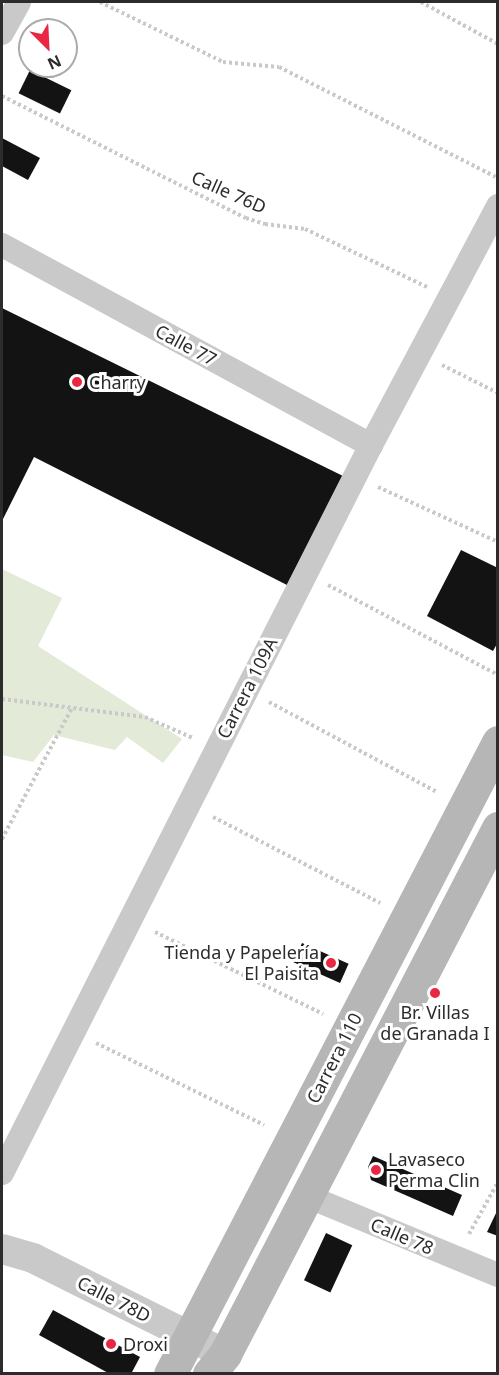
<!DOCTYPE html>
<html>
<head>
<meta charset="utf-8">
<style>
  body { margin:0 }
  #map { position:relative; width:499px; height:1375px; overflow:hidden; background:#fff; font-family:"Noto Sans",sans-serif }
  div>[style] { position:absolute }
  .green>* { inset:0; background:#e3ead8 }
  .building>* { inset:0; background:#131313; transform-origin:0 0 }
  .path>* { height:4px; margin-top:-2px; transform-origin:0; background:repeating-linear-gradient(90deg,#c9c9c9 0 3px,transparent 0 6px) }
  .minor>* { height:24px; margin:-12px; padding:0 12px; transform-origin:12px; border-radius:12px; background:#c9c9c9 }
  .tertiary>* { height:30px; margin:-15px; padding:0 15px; transform-origin:15px; border-radius:15px; background:#c9c9c9 }
  .secondary>* { height:33px; margin:-16.5px; padding:0 16.5px; transform-origin:16.5px; border-radius:16.5px; background:#b6b6b6 }
  .dots>* { width:16px; height:16px; translate:-50% -50%; box-sizing:border-box; border:3px solid #fff; border-radius:50% }
  span { translate:-50% -50%; white-space:nowrap; text-align:center; line-height:1.15; -webkit-text-stroke:6px #fff; paint-order:stroke }
  .street-label { font-size:18px; color:#2c2c2c }
  .poi-label { font-size:18px; color:#2c2c2c }
  .left { translate:0 -50%; text-align:left }
  .right { translate:-100% -50%; text-align:right }
  .frame { position:absolute; inset:0; border:3px solid #2c2c2c; pointer-events:none }
  .north { position:absolute; left:18px; top:18px; width:60px; height:60px; box-sizing:border-box; background:#fff; border:2px solid #ababab; border-radius:50%; rotate:156deg; font-size:16px; font-weight:700; line-height:24px; text-align:center; color:#2c2c2c }
  .north::after { content:''; display:block; margin:auto; width:21px; height:27px; background:#e92742; clip-path:polygon(50% 0,100% 100%,50% 72%,0 100%) }
</style>
</head>
<body>
<div id="map">
  <div class="green">
    <i style="clip-path:polygon(2px 569px,62px 598px,38px 646px,182px 739px,163px 763px,127px 737px,115px 750px,54px 735px,33px 762px,2px 755px)"></i>
  </div>
  <div class="building">
    <i style="left:30px;top:70px;width:46px;height:26px;rotate:26deg"></i>
    <i style="clip-path:polygon(2px 138px,40px 158px,28px 180px,2px 166px)"></i>
    <i style="clip-path:polygon(2px 308px,343px 476px,287px 585px,34px 457px,2px 521px)"></i>
    <i style="clip-path:polygon(461px 550px,498px 568px,498px 642px,493px 651px,427px 616px)"></i>
    <i style="left:302px;top:943px;width:51px;height:21px;rotate:24deg"></i>
    <i style="clip-path:polygon(373px 1156px,462px 1195px,453px 1216px,371px 1180px,368px 1167px)"></i>
    <i style="clip-path:polygon(498px 1209px,498px 1236px,487px 1232px)"></i>
    <i style="left:326px;top:1233px;width:29px;height:52px;rotate:25deg"></i>
    <i style="clip-path:polygon(53px 1310px,140px 1357px,131px 1374px,110px 1374px,39px 1335px)"></i>
  </div>
  <div class="path">
    <i style="left:100px;top:2px;width:137px;rotate:26deg"></i>
    <i style="left:223px;top:62px;width:56px;rotate:5.1deg"></i>
    <i style="left:279px;top:67px;width:246px;rotate:26.9deg"></i>
    <i style="left:421px;top:2px;width:88px;rotate:28.6deg"></i>
    <i style="left:2px;top:96px;width:273px;rotate:26.6deg"></i>
    <i style="left:246px;top:218px;width:20px;rotate:18deg"></i>
    <i style="left:265px;top:224px;width:40px;rotate:7.1deg"></i>
    <i style="left:305px;top:229px;width:135px;rotate:25.4deg"></i>
    <i style="left:442px;top:365px;width:63px;rotate:26.6deg"></i>
    <i style="left:378px;top:487px;width:132px;rotate:24.6deg"></i>
    <i style="left:328px;top:585px;width:192px;rotate:27.9deg"></i>
    <i style="left:2px;top:699px;width:144px;rotate:7.2deg"></i>
    <i style="left:145px;top:717px;width:52px;rotate:23.6deg"></i>
    <i style="left:269px;top:702px;width:191px;rotate:28.2deg"></i>
    <i style="left:213px;top:817px;width:188px;rotate:27.2deg"></i>
    <i style="left:2px;top:839px;width:149px;rotate:-61.9deg"></i>
    <i style="left:155px;top:932px;width:187px;rotate:26deg"></i>
    <i style="left:96px;top:1043px;width:187px;rotate:26deg"></i>
    <i style="left:469px;top:1234px;width:60px;rotate:-60.9deg"></i>
  </div>
  <div class="minor">
    <i style="left:2px;top:33px;width:35px;rotate:-61deg"></i>
    <i style="left:2px;top:245px;width:420px;rotate:28.5deg"></i>
    <i style="left:2px;top:1173px;width:816px;rotate:-63.12deg"></i>
    <i style="left:371px;top:445px;width:271px;rotate:-62deg"></i>
    <i style="left:307px;top:1196px;width:207px;rotate:22.5deg"></i>
  </div>
  <div class="tertiary">
    <i style="left:2px;top:1249px;width:32px;rotate:16deg"></i>
    <i style="left:33px;top:1258px;width:215px;rotate:26.6deg"></i>
  </div>
  <div class="secondary">
    <i style="left:170px;top:1374px;width:712px;rotate:-62.57deg"></i>
    <i style="left:209px;top:1374px;width:26px;rotate:-51deg"></i>
    <i style="left:225px;top:1354px;width:593px;rotate:-62.57deg"></i>
  </div>
  <div class="dots">
    <i style="left:77px;top:382px;background:#e92742"></i>
    <i style="left:331px;top:963px;background:#e92742"></i>
    <i style="left:435px;top:993px;background:#e92742"></i>
    <i style="left:376px;top:1170px;background:#e92742"></i>
    <i style="left:111px;top:1344px;background:#e92742"></i>
  </div>
  <div class="street-label">
    <span style="left:229px;top:192px;rotate:24deg">Calle 76D</span>
    <span style="left:186px;top:345px;rotate:28deg">Calle 77</span>
    <span style="left:247px;top:688px;rotate:-63deg">Carrera 109A</span>
    <span style="left:334px;top:1058px;rotate:-63deg">Carrera 110</span>
    <span style="left:402px;top:1236px;rotate:23deg">Calle 78</span>
    <span style="left:114px;top:1299px;rotate:27deg">Calle 78D</span>
  </div>
  <div class="poi-label">
    <span class="left" style="left:89px;top:382px">Charry</span>
    <span class="right" style="left:319px;top:963px">Tienda y Papelería<br>El Paisita</span>
    <span style="left:435px;top:1023px">Br. Villas<br>de Granada I</span>
    <span class="left" style="left:388px;top:1170px">Lavaseco<br>Perma Clin</span>
    <span class="left" style="left:123px;top:1344px">Droxi</span>
  </div>
  <div class="frame"></div>
  <div class="north">N</div>
</div>
</body>
</html>
